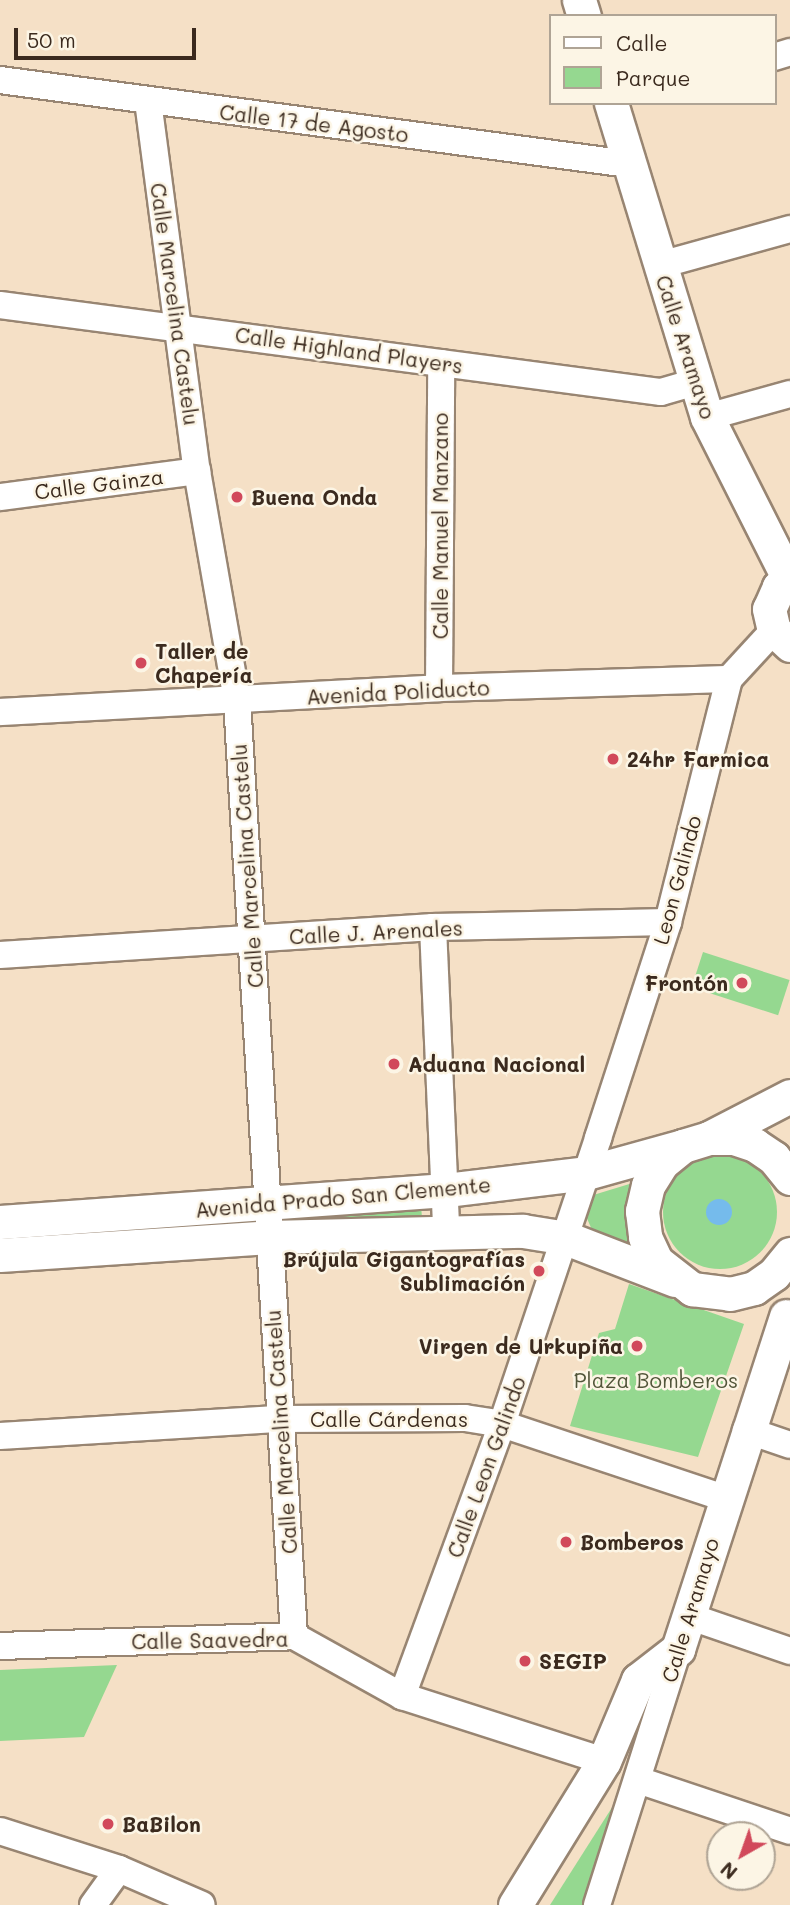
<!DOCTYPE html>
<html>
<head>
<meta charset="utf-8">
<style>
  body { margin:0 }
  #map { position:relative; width:790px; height:1905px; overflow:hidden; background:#f5e0c6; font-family:Mali,sans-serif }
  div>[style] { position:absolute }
  .green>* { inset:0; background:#95d890; transform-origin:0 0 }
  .round { border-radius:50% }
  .water>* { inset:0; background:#75bbec }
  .roads { filter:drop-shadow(2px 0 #988572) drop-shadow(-2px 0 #988572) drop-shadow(0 2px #988572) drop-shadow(0 -2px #988572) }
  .minor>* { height:26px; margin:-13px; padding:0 13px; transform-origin:13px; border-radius:13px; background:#fff }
  .major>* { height:33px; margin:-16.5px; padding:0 16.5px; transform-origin:16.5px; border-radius:16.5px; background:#fff }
  .dots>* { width:19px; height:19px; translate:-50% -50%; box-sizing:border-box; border:4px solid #fcf5e5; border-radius:50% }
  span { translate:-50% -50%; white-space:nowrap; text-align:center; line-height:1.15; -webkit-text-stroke:5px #fcf5e5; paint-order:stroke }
  .street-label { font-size:21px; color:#3b2a1e }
  .poi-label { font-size:21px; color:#3b2a1e; font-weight:700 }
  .left { translate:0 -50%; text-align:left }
  .right { translate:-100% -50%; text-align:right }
  .park-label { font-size:21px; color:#52563a }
  .legend { position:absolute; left:549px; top:14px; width:228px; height:91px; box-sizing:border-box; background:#fcf5e5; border:2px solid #afa495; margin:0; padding:9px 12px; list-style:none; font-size:21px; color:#3b2a1e }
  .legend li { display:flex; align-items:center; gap:14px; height:35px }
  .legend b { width:35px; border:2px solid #afa495 }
  .north { position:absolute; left:706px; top:1821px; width:70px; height:70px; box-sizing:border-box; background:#fcf5e5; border:2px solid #afa495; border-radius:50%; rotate:220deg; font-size:19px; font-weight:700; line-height:28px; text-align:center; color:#3b2a1e }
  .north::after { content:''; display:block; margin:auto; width:24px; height:32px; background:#d1495b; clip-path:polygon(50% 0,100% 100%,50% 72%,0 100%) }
  .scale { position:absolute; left:14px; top:28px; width:182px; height:32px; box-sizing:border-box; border:4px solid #3b2a1e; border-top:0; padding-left:9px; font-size:21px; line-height:24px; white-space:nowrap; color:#3b2a1e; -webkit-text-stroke:5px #fcf5e5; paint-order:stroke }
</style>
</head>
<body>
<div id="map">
  <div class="green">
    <i style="left:703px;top:952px;width:91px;height:37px;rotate:18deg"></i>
    <i class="round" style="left:663px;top:1155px;width:114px;height:114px"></i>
    <i style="clip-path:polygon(636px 1182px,639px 1247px,592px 1230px,586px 1216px,590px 1196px)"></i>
    <i style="clip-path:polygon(421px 1205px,422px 1218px,290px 1220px,291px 1217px)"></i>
    <i style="clip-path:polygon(629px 1284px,744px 1324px,698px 1457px,570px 1426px,599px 1333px,615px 1329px)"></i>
    <i style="clip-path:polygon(117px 1665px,84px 1737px,0 1741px,0 1670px)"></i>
    <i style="clip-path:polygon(632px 1776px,585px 1905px,550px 1905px)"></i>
  </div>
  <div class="water">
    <i class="round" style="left:706px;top:1199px;width:26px;height:26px"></i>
  </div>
  <div class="roads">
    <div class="minor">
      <i style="left:774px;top:57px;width:17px;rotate:-17deg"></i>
      <i style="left:0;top:80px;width:635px;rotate:7.61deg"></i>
      <i style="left:148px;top:101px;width:373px;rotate:82.5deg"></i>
      <i style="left:197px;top:471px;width:233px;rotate:80.1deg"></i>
      <i style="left:237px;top:701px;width:937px;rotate:86.51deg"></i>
      <i style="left:660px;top:265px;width:135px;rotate:-15.5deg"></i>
      <i style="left:0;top:305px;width:667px;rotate:7.5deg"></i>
      <i style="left:661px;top:392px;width:37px;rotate:-16deg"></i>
      <i style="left:707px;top:417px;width:86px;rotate:-15.5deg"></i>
      <i style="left:0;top:497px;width:199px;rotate:-7.5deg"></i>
      <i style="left:439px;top:688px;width:325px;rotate:-89.6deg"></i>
      <i style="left:0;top:712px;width:440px;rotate:-3.1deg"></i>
      <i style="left:439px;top:688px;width:290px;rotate:-1.8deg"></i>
      <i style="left:729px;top:679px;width:67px;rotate:-47.4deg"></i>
      <i style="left:433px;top:927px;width:302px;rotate:87.5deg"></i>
      <i style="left:0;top:955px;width:434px;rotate:-3.7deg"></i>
      <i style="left:433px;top:927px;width:235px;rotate:-1.2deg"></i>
      <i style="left:746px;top:1430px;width:46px;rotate:18.8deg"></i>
      <i style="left:0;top:1436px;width:281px;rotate:-3.5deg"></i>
      <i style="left:280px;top:1419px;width:185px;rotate:-0.3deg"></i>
      <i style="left:465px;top:1418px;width:37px;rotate:9deg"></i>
      <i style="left:502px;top:1424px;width:234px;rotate:18.4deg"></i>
      <i style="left:688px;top:1616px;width:108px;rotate:18.9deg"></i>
      <i style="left:0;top:1646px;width:294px;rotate:-1.9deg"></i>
      <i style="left:294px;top:1636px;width:124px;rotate:29.1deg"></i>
      <i style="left:402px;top:1696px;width:212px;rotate:17.8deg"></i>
      <i style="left:402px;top:1696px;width:290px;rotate:-69.8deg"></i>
      <i style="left:502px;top:1424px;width:302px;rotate:-71.4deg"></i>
      <i style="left:598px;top:1138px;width:227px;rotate:-72deg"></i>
      <i style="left:668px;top:922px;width:251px;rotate:-75.9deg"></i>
      <i style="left:638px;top:1780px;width:160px;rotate:18.5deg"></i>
      <i style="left:0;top:1831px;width:125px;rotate:17.7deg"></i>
      <i style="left:119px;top:1869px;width:90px;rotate:23.4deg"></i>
      <i style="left:93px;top:1905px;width:44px;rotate:-54.2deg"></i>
      <i style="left:597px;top:1905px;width:269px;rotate:-72.4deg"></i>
    </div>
    <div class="major">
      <i style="left:579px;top:0;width:17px;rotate:73deg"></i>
      <i style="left:611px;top:103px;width:328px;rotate:73deg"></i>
      <i style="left:707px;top:417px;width:182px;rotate:63.2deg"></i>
      <i style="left:790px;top:579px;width:14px;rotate:144deg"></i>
      <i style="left:779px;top:587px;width:24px;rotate:114deg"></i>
      <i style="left:769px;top:609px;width:22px;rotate:77deg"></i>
      <i style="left:774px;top:630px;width:22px;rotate:43deg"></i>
      <i style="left:709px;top:1138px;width:91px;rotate:-27.4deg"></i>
      <i style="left:790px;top:1178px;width:26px;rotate:-129deg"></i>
      <i style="left:774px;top:1158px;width:23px;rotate:-146deg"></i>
      <i style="left:755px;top:1145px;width:23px;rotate:-162deg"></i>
      <i style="left:733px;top:1138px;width:24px;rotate:180deg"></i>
      <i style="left:709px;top:1138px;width:27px;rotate:163deg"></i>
      <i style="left:683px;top:1146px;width:27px;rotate:141deg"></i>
      <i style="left:662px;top:1163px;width:26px;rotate:122deg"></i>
      <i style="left:648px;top:1185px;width:27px;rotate:103deg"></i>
      <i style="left:642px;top:1211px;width:26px;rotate:83deg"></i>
      <i style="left:645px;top:1237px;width:26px;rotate:65deg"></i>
      <i style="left:656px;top:1261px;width:46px;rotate:37.9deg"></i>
      <i style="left:692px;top:1289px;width:38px;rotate:7deg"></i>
      <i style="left:730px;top:1294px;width:25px;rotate:-14deg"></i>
      <i style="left:754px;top:1288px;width:24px;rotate:-35deg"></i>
      <i style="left:774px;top:1274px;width:26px;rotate:-51deg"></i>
      <i style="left:0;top:1222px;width:447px;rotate:-4.1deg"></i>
      <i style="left:446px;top:1190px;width:141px;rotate:-6.9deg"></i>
      <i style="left:586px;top:1173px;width:101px;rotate:-15.6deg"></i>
      <i style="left:0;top:1255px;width:270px;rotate:-3.8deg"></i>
      <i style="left:269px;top:1237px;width:254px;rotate:-1.4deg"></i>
      <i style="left:523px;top:1231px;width:44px;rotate:9.2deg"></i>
      <i style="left:566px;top:1238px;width:117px;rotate:21.1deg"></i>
      <i style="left:515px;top:1905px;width:169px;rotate:-58.3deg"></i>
      <i style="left:604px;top:1761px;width:88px;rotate:-67.2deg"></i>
      <i style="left:638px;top:1680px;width:51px;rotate:-37.8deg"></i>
      <i style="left:678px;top:1649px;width:350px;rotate:-72deg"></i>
    </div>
  </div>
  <div class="dots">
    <i style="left:237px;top:497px;background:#d1495b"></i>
    <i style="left:141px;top:663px;background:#d1495b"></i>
    <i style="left:613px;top:759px;background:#d1495b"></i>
    <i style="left:742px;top:983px;background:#d1495b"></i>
    <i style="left:394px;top:1064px;background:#d1495b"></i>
    <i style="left:539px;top:1271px;background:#d1495b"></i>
    <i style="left:637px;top:1346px;background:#d1495b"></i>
    <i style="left:566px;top:1542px;background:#d1495b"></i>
    <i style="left:525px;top:1661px;background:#d1495b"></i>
    <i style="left:108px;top:1824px;background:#d1495b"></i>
  </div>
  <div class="street-label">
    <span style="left:314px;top:123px;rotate:7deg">Calle 17 de Agosto</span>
    <span style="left:175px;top:304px;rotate:82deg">Calle Marcelina Castelu</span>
    <span style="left:686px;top:347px;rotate:72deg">Calle Aramayo</span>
    <span style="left:349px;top:350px;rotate:8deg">Calle Highland Players</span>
    <span style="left:99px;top:484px;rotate:-7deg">Calle Gainza</span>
    <span style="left:440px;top:526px;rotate:-90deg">Calle Manuel Manzano</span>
    <span style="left:398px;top:692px;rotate:-3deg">Avenida Poliducto</span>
    <span style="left:247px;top:866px;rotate:-94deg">Calle Marcelina Castelu</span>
    <span style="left:677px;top:880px;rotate:-75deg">Leon Galindo</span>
    <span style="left:376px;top:932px;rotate:-3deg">Calle J. Arenales</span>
    <span style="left:343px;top:1197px;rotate:-5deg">Avenida Prado San Clemente</span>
    <span style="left:389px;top:1419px">Calle Cárdenas</span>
    <span style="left:281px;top:1432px;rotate:-94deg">Calle Marcelina Castelu</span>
    <span style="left:486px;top:1467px;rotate:-70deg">Calle Leon Galindo</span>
    <span style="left:690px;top:1610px;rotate:-73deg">Calle Aramayo</span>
    <span style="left:210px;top:1640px;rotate:-1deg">Calle Saavedra</span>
  </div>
  <div class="poi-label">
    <span class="left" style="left:251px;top:497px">Buena Onda</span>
    <span class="left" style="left:155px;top:663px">Taller de<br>Chapería</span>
    <span class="left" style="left:627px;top:759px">24hr Farmica</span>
    <span class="right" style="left:728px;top:983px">Frontón</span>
    <span class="left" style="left:408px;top:1064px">Aduana Nacional</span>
    <span class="right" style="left:525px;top:1271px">Brújula Gigantografías<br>Sublimación</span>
    <span class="right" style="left:623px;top:1346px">Virgen de Urkupiña</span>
    <span class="left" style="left:580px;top:1542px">Bomberos</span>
    <span class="left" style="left:539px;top:1661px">SEGIP</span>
    <span class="left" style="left:122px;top:1824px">BaBilon</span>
  </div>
  <div class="park-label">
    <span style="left:656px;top:1380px">Plaza Bomberos</span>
  </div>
  <ul class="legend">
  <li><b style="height:9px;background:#fff"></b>Calle</li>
  <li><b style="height:19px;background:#95d890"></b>Parque</li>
  </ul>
  <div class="north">N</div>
  <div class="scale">50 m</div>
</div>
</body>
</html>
